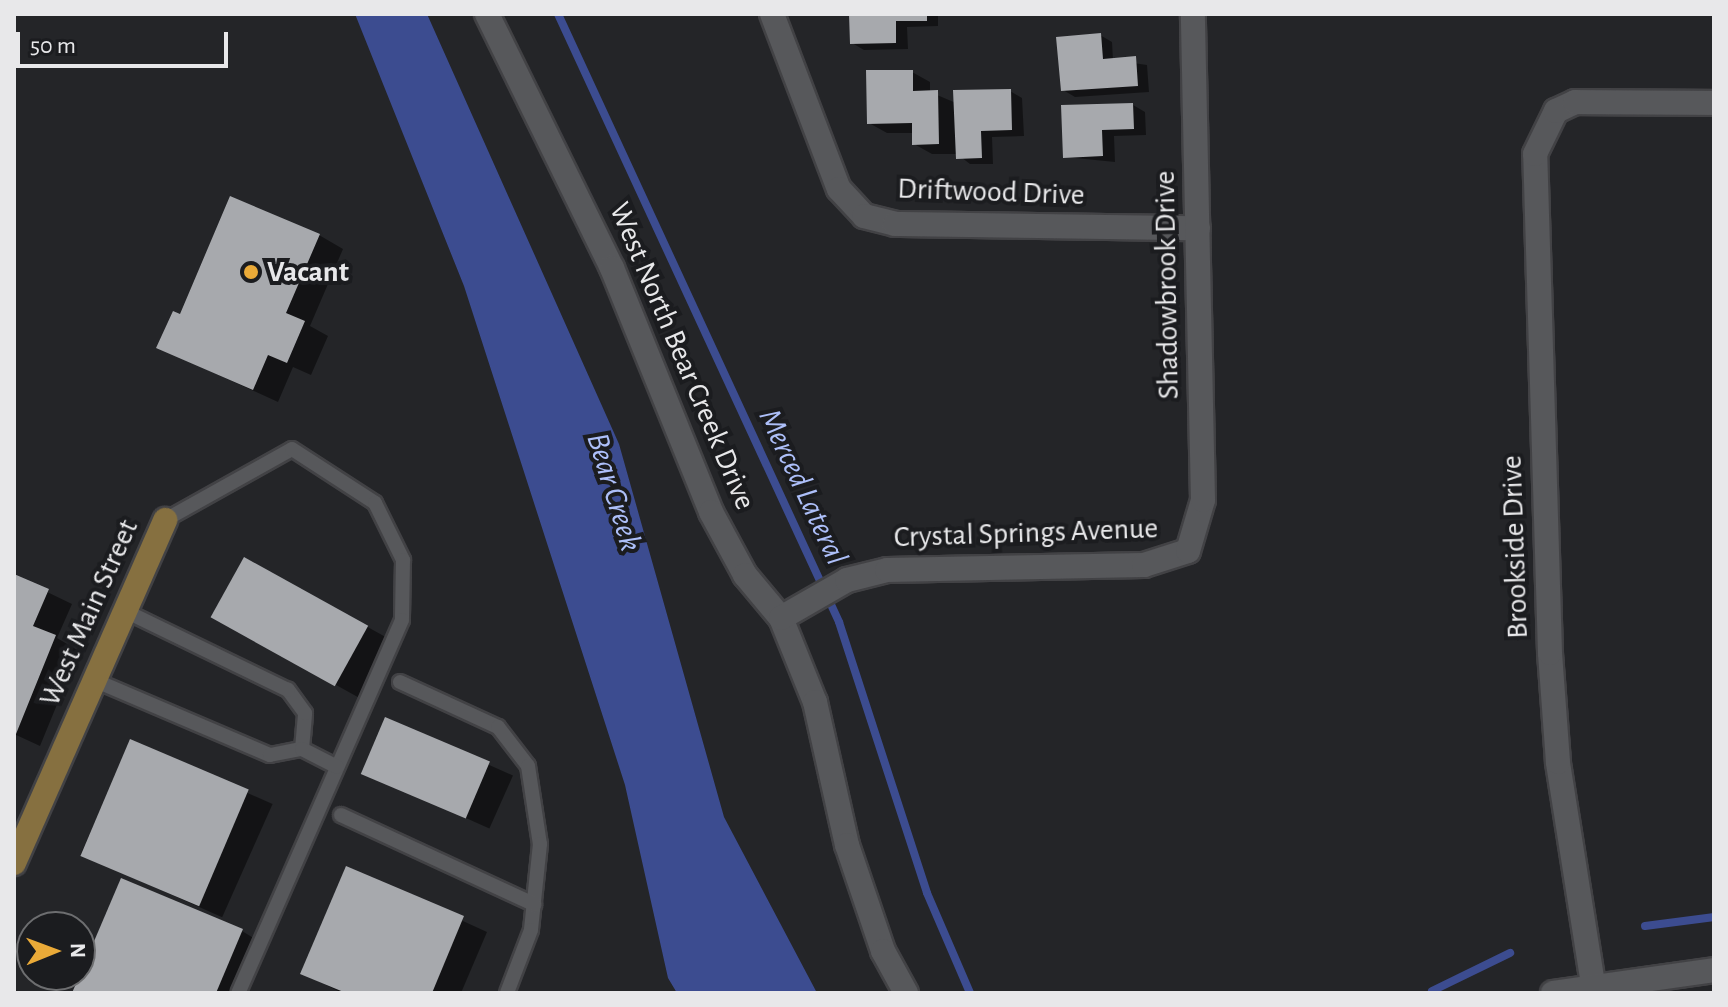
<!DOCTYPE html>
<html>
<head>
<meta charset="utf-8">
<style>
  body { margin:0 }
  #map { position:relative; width:1728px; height:1007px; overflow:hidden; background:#242528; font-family:"Alegreya Sans",sans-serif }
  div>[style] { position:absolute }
  .water>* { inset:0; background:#3c4c90 }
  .shadow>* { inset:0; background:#0007; transform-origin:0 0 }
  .stream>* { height:8px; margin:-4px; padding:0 4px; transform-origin:4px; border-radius:4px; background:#3c4c90 }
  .building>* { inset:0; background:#a7a9ad; transform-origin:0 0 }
  .roads { filter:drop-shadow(2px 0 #424245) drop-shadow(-2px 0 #424245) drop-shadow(0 2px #424245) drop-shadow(0 -2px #424245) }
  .lane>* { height:14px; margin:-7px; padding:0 7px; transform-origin:7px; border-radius:7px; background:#57585b }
  .street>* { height:24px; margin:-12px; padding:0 12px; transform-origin:12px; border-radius:12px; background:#57585b }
  .secondary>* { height:24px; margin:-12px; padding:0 12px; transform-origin:12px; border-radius:12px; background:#867040 }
  .dots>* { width:22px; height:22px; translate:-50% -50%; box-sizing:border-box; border:4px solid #1b1c1f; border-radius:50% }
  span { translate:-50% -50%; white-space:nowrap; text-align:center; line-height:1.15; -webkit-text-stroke:8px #1b1c1f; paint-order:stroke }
  .street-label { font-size:30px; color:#e8e8ea }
  .poi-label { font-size:30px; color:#e8e8ea; font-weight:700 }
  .left { translate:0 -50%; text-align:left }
  .water-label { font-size:32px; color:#adbff9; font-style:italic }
  .frame { position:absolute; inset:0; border:16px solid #e8e8ea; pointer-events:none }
  .north { position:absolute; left:16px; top:911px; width:80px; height:80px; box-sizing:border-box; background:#1b1c1f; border:2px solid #6d6e70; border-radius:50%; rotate:89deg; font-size:22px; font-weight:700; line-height:32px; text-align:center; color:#e8e8ea }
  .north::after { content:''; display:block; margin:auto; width:28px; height:36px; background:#eaaa38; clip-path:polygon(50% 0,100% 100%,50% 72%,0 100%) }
  .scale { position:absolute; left:16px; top:32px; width:212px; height:36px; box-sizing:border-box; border:4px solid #e8e8ea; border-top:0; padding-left:10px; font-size:24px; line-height:28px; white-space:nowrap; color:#e8e8ea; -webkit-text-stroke:6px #1b1c1f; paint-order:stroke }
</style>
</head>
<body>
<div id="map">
  <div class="water">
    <i style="clip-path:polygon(355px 14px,427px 14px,619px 444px,724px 817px,817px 993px,677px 993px,668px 978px,625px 785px,464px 286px)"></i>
  </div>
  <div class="shadow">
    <i style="clip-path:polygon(851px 14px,938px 14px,938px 26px,907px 27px,908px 49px,864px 50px,852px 43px)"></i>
    <i style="clip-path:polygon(1100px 35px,1112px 42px,1113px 60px,1147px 65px,1149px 92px,1075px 97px,1063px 90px)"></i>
    <i style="clip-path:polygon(912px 72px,930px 82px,930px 92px,956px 103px,1010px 91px,1022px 98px,1024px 136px,992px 137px,993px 164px,970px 164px,957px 154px,932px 154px,914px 144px,914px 133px,887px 133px,869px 123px)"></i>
    <i style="clip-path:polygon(1133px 105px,1145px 112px,1146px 135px,1114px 136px,1115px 162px,1065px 157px)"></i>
    <i style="clip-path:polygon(319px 235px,343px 249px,310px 326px,328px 336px,311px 375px,293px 367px,278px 402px,159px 348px,181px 317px)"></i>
    <i style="left:245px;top:559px;width:167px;height:66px;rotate:29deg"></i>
    <i style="clip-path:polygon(14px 576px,72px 604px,57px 638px,79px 651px,40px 746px,14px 734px)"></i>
    <i style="left:386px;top:719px;width:139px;height:58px;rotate:24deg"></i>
    <i style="left:131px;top:741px;width:155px;height:124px;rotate:24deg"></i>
    <i style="clip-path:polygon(347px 868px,487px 932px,461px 993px,342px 993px,302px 973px)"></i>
    <i style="clip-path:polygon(242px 931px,265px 945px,245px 993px,75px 993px)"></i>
  </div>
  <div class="stream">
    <i style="left:558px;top:14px;width:670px;rotate:65.19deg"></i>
    <i style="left:839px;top:622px;width:285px;rotate:72deg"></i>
    <i style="left:927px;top:893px;width:109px;rotate:66.7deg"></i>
    <i style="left:1645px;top:926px;width:70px;rotate:-7.4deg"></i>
    <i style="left:1432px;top:991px;width:87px;rotate:-26deg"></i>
  </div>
  <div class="building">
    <i style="clip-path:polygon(849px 14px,927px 14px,927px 21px,896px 21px,896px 43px,850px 44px)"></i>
    <i style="clip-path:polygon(1101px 33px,1103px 59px,1136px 56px,1138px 86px,1061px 91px,1056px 37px)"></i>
    <i style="clip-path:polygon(866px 70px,913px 70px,913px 91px,938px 90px,939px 144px,912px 145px,912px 123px,867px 124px)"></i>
    <i style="clip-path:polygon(1011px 89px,1012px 130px,981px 131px,982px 158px,956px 159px,953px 90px)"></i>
    <i style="clip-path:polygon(1133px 103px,1134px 129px,1102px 130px,1103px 156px,1063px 158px,1061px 105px)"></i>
    <i style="clip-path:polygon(230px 196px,320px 234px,286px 313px,305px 321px,287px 363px,268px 355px,253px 390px,156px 348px,173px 311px,180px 314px)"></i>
    <i style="left:244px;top:557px;width:142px;height:69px;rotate:29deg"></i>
    <i style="clip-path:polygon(14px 574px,49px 589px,33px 626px,56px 635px,16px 734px)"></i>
    <i style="left:385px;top:717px;width:114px;height:62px;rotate:23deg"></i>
    <i style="left:130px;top:739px;width:129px;height:127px;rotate:23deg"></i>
    <i style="clip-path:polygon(346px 866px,464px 916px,432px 993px,346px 993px,300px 974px)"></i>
    <i style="clip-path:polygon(121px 878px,243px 929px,216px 993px,72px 993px)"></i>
  </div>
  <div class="roads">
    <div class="lane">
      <i style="left:165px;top:520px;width:145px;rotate:-29.2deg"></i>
      <i style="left:292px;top:449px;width:99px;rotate:33deg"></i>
      <i style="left:375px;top:503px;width:64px;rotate:63.8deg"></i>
      <i style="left:403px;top:560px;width:60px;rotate:91deg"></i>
      <i style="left:402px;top:620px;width:407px;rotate:113.7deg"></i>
      <i style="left:94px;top:680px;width:191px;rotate:23.1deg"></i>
      <i style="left:270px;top:755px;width:33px;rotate:-11deg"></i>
      <i style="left:302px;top:749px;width:36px;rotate:-85deg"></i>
      <i style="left:305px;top:713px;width:29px;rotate:-126deg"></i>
      <i style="left:288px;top:690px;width:181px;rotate:-154.1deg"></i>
      <i style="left:400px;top:682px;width:108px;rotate:24.7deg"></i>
      <i style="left:498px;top:727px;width:49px;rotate:52.4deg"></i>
      <i style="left:528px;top:766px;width:79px;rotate:81.3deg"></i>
      <i style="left:540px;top:844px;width:86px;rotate:96deg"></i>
      <i style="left:531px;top:930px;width:67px;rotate:110.9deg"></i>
      <i style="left:302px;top:749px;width:39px;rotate:27deg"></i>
      <i style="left:341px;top:815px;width:213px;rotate:24.8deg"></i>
    </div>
    <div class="street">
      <i style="left:487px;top:14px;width:283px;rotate:63.8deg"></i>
      <i style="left:612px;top:268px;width:263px;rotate:67.9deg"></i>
      <i style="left:711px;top:512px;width:72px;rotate:61.6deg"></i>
      <i style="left:745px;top:575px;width:56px;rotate:50.1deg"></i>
      <i style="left:781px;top:618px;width:91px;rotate:68deg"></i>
      <i style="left:815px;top:702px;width:147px;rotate:77.4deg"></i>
      <i style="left:847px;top:845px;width:112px;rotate:71.2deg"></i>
      <i style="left:883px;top:951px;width:48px;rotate:61.3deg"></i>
      <i style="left:772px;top:14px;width:187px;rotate:69.1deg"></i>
      <i style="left:839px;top:189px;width:37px;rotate:47deg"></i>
      <i style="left:864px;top:216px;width:32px;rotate:14deg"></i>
      <i style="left:895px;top:224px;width:303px;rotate:0.8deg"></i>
      <i style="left:781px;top:618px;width:76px;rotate:-29.9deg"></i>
      <i style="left:847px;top:580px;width:41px;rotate:-14deg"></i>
      <i style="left:887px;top:570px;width:257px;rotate:-1.1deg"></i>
      <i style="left:1144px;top:565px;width:46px;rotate:-17.7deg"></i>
      <i style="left:1188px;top:551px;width:53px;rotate:-73.6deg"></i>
      <i style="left:1203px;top:500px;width:486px;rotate:-91.2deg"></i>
      <i style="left:1593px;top:984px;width:225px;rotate:-99deg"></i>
      <i style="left:1558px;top:762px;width:109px;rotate:-94.2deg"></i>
      <i style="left:1550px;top:653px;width:499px;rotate:-91.7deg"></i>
      <i style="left:1535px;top:154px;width:48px;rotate:-64deg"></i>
      <i style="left:1556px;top:111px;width:21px;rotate:-25deg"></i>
      <i style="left:1575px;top:102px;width:139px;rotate:0.4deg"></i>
      <i style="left:1553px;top:993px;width:163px;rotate:-8.1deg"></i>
    </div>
    <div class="secondary">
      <i style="left:14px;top:863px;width:375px;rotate:-66.2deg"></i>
    </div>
  </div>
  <div class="dots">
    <i style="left:251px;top:272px;background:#eaaa38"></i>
  </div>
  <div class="street-label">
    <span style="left:991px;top:192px;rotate:2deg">Driftwood Drive</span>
    <span style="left:1167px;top:285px;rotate:-91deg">Shadowbrook Drive</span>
    <span style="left:682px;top:356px;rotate:67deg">West North Bear Creek Drive</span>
    <span style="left:1026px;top:533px;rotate:-2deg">Crystal Springs Avenue</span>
    <span style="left:1515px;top:547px;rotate:-92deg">Brookside Drive</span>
    <span style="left:89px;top:613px;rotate:-66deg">West Main Street</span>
  </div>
  <div class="poi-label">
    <span class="left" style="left:267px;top:272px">Vacant</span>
  </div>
  <div class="water-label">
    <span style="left:803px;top:487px;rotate:65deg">Merced Lateral</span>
    <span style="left:614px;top:492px;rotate:73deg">Bear Creek</span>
  </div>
  <div class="frame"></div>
  <div class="north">N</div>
  <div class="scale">50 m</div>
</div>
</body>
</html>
